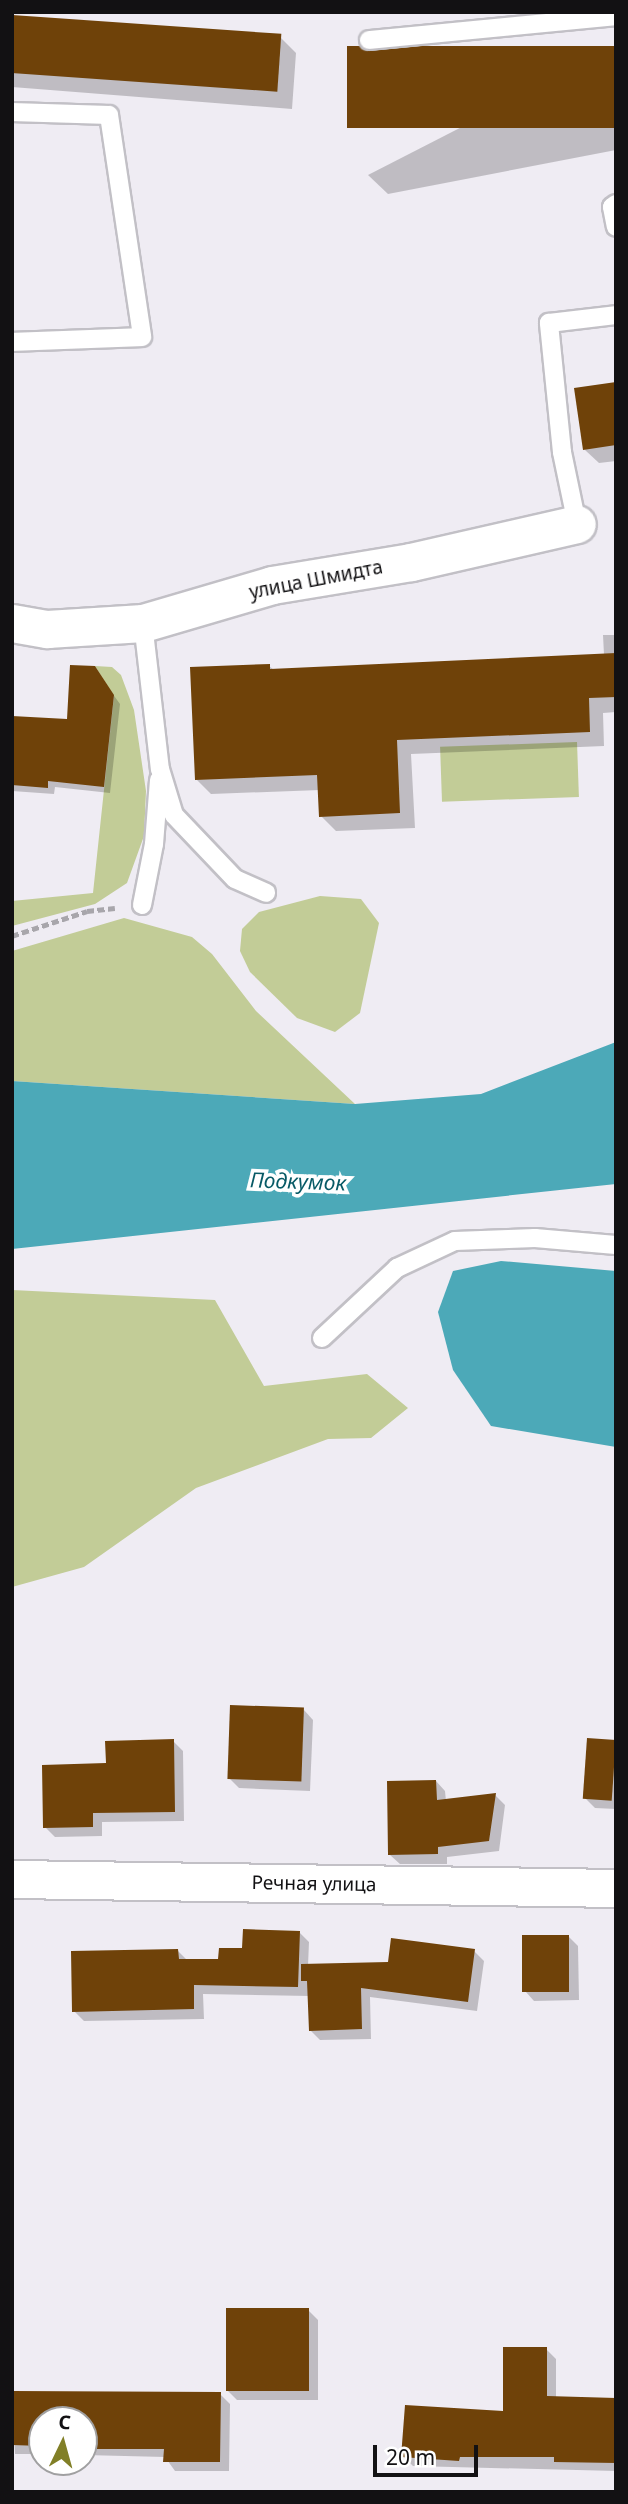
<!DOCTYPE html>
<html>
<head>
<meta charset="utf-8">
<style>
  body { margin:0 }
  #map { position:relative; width:628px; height:2504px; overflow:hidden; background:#efecf3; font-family:"Noto Sans",sans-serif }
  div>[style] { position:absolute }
  .green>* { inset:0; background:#c2cc97; transform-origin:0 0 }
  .water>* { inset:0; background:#4ca9b8 }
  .shadow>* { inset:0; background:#0003 }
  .building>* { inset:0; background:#6f4209; transform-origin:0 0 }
  .path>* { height:4.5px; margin-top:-2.25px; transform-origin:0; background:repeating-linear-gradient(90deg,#a8a6ab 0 7px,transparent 0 10.5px) }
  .roads { filter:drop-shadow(2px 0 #c2c0c6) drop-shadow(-2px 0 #c2c0c6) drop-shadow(0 2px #c2c0c6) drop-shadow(0 -2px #c2c0c6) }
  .service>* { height:18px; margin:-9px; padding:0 9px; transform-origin:9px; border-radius:9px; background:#fff }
  .minor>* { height:37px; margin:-18.5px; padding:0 18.5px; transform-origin:18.5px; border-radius:18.5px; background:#fff }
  span { translate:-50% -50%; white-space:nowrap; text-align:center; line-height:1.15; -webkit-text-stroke:7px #fff; paint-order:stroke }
  .street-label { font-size:19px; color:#121113 }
  .water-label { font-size:21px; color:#085a66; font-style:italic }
  .frame { position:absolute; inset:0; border:14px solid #121113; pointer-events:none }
  .north { position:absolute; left:28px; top:2406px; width:70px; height:70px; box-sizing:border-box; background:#fff; border:2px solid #a0a0a1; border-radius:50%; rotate:5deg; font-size:19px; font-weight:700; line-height:28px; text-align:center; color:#121113 }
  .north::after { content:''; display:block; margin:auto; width:24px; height:32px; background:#817f27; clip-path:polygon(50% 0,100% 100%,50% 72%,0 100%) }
  .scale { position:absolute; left:373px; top:2445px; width:105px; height:32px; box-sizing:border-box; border:4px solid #121113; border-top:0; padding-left:9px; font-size:21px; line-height:24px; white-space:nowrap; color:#121113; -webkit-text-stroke:5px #fff; paint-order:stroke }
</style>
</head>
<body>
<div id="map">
  <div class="green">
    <i style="clip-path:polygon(95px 666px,112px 667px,121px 675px,134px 710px,146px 791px,144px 836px,127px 883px,95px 904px,12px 926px,12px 901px,93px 893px,114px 696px)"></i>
    <i style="left:577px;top:742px;width:55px;height:137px;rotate:88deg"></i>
    <i style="clip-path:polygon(320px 896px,361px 899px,379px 923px,360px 1013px,335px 1032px,297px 1018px,250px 972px,240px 951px,242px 929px,259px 912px)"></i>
    <i style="clip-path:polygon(124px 918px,192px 937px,212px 954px,256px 1011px,355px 1104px,12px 1081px,12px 951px)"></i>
    <i style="clip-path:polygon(12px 1290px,215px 1300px,264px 1386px,367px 1374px,408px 1408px,371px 1438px,328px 1439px,196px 1488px,84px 1567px,12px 1587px)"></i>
  </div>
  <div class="water">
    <i style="clip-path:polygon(616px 1042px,616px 1184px,12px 1249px,12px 1081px,355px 1104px,481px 1094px)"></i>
    <i style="clip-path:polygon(501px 1261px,616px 1271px,616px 1447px,491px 1426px,453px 1370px,438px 1312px,453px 1271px)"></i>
  </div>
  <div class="shadow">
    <i style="clip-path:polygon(12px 12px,16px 17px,280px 37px,296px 53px,292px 109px,12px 87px)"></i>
    <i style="clip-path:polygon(616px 48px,616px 150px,388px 194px,368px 175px)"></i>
    <i style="clip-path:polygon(616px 384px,616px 461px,599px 463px,585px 450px)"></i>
    <i style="clip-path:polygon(603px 635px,616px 635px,616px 712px,603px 713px,604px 746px,411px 754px,415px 828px,336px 831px,321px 816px,320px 790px,211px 794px,196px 779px,269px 666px,274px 670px,604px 655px)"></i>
    <i style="clip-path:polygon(94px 668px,120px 704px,110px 793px,55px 787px,54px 794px,12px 791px,12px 717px,68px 721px)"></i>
    <i style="clip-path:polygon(304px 1710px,313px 1720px,310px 1791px,239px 1788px,229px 1778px)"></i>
    <i style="clip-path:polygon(173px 1741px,183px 1751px,184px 1821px,102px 1822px,102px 1836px,55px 1837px,45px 1827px)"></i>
    <i style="clip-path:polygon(616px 1741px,616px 1809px,595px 1808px,585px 1798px)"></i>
    <i style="clip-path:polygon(436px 1781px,445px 1791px,446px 1801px,495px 1795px,505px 1805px,499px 1851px,447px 1857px,447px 1864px,400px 1864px,390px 1855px)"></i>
    <i style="clip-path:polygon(299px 1932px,309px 1942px,308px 1966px,390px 1964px,474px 1951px,484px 1961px,477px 2011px,370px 1997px,371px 2039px,320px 2040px,310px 2030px,310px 1996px,203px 1994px,204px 2019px,84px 2021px,74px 2011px,178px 1951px,187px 1960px,220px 1961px)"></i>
    <i style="clip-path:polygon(568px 1936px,578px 1946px,579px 2000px,534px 2001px,525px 1991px)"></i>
    <i style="clip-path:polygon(308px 2310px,318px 2320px,318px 2400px,237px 2400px,227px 2390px)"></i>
    <i style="clip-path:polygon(546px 2349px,556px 2359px,556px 2398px,616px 2400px,616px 2471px,413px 2466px,403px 2456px,505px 2413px)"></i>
    <i style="clip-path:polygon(12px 2392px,220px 2394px,230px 2404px,229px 2471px,175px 2471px,165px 2457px,84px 2455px,84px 2420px,42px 2420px,42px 2454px,15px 2454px)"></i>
  </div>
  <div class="building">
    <i style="left:12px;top:15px;width:270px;height:58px;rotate:4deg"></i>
    <i style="left:616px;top:46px;width:82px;height:269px;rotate:90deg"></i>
    <i style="clip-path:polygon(616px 382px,616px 445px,583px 450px,574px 388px)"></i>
    <i style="clip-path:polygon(616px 653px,616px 697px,589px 698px,590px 732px,397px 740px,400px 813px,319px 817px,317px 775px,195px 780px,190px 667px,270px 664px,270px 669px)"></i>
    <i style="clip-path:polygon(70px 665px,95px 666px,114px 695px,104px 787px,48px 781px,48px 788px,12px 785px,12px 716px,67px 719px)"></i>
    <i style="left:230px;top:1705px;width:74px;height:74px;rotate:2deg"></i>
    <i style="left:587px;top:1738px;width:29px;height:61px;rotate:4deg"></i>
    <i style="clip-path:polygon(174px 1739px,175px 1812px,93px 1813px,93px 1827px,43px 1828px,42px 1765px,106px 1763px,105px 1741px)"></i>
    <i style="clip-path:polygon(436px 1780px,437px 1800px,496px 1793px,489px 1841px,438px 1847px,438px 1854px,388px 1855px,387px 1781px)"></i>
    <i style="clip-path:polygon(243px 1929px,300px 1931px,298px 1987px,194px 1985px,194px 2009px,72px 2012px,71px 1951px,178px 1949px,179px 1959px,218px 1959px,219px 1948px,242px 1948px)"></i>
    <i style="left:522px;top:1935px;width:47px;height:57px"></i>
    <i style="clip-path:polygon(391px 1938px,475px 1949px,468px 2002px,361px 1988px,362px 2029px,309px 2031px,307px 1981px,301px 1981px,301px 1964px,388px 1962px)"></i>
    <i style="left:226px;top:2308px;width:83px;height:83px"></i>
    <i style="clip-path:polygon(503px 2347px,547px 2347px,547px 2396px,616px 2398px,616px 2463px,554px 2462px,554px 2457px,460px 2457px,459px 2461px,401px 2457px,405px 2405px,503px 2411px)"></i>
    <i style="clip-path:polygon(12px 2391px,221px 2392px,220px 2462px,163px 2462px,164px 2449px,84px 2449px,84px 2420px,42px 2420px,42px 2446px,12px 2445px)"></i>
  </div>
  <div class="path">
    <i style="left:12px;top:936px;width:79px;rotate:-18.4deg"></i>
    <i style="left:87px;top:911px;width:28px;rotate:-6deg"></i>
  </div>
  <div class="roads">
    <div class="service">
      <i style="left:369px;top:40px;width:248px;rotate:-5.5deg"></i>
      <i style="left:12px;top:112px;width:97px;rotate:1.8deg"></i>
      <i style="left:109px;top:115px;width:224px;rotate:81.5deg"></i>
      <i style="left:142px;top:337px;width:130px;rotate:177.8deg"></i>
      <i style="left:616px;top:204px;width:5px;rotate:143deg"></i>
      <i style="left:612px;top:207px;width:20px;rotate:79deg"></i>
      <i style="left:577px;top:524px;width:74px;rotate:-101.8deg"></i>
      <i style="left:562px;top:452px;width:130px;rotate:-95.8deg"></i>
      <i style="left:549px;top:323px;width:67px;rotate:-6.8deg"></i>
      <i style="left:143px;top:623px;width:147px;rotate:83.4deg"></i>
      <i style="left:160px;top:769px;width:48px;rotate:73.1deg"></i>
      <i style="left:174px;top:815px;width:88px;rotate:46.4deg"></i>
      <i style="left:235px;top:879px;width:34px;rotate:24deg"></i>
      <i style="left:142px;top:905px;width:62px;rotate:-78.9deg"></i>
      <i style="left:154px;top:844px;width:64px;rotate:-85.5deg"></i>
      <i style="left:322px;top:1338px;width:103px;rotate:-43deg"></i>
      <i style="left:397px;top:1268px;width:64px;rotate:-25deg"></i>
      <i style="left:455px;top:1241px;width:80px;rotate:-2.1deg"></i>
      <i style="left:535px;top:1238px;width:81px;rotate:4.9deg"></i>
    </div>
    <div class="minor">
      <i style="left:12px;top:623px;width:36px;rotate:10deg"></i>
      <i style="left:47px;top:629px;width:96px;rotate:-3.6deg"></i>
      <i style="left:143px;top:623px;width:134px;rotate:-16.4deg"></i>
      <i style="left:272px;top:585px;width:141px;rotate:-9.4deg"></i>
      <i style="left:411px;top:562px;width:170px;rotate:-12.9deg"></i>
      <i style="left:12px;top:1879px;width:604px;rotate:0.85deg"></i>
    </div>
  </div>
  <div class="street-label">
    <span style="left:316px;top:580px;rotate:-11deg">улица Шмидта</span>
    <span style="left:314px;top:1884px;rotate:1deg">Речная улица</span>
  </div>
  <div class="water-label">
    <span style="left:298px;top:1181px;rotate:2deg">Подкумок</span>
  </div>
  <div class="frame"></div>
  <div class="north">С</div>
  <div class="scale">20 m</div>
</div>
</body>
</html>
